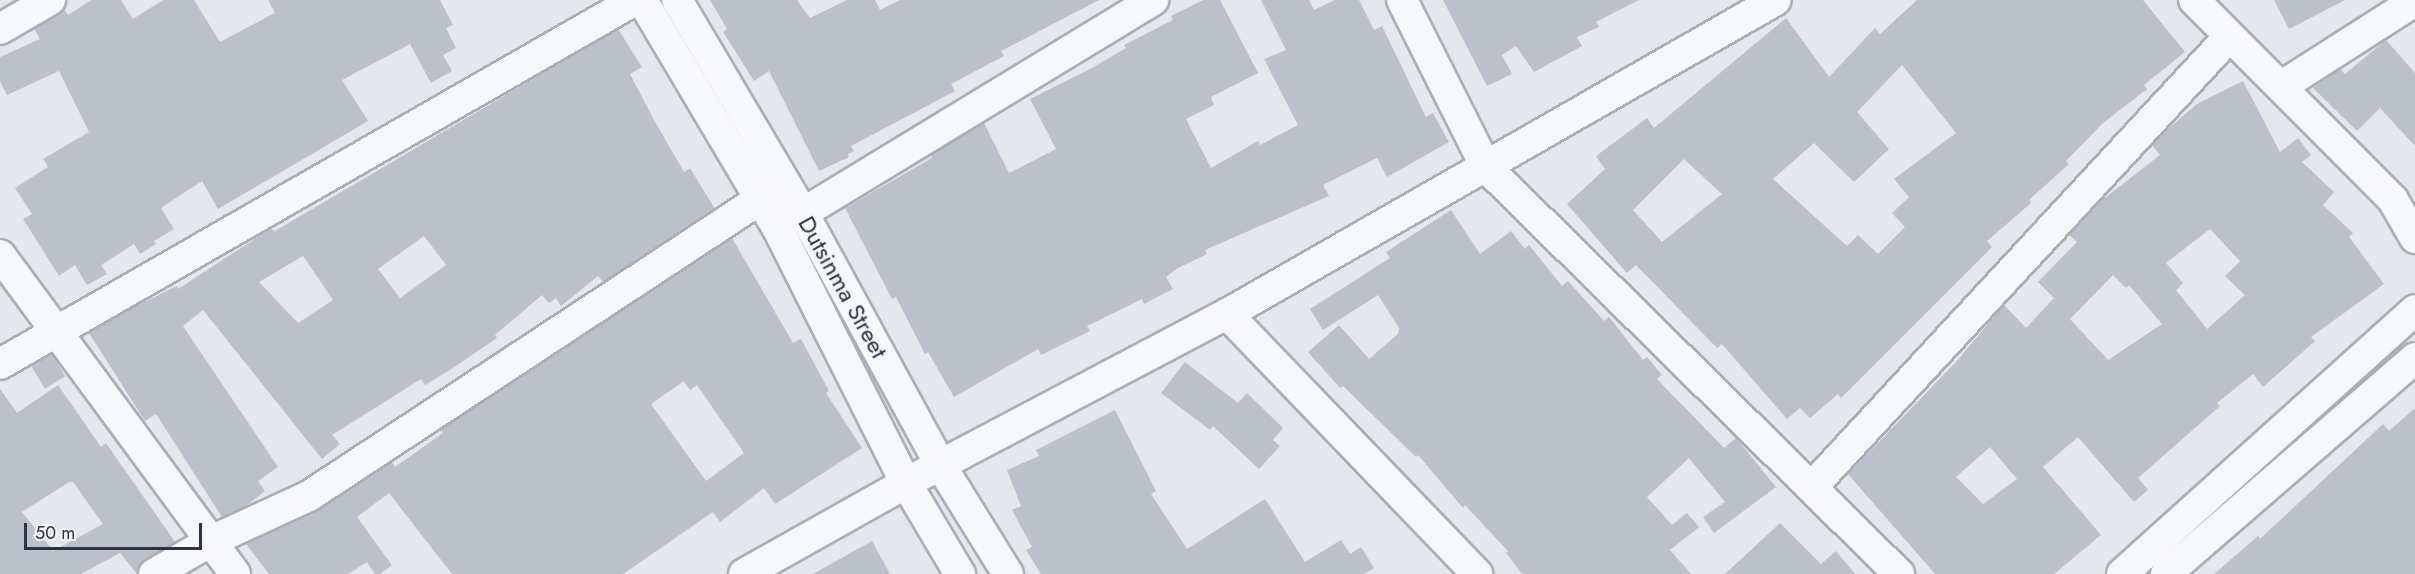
<!DOCTYPE html>
<html>
<head>
<meta charset="utf-8">
<style>
  body { margin:0 }
  #map { position:relative; width:2415px; height:574px; overflow:hidden; background:#e4e7ec; font-family:Jost,sans-serif }
  div>[style] { position:absolute }
  .building>* { inset:0; background:#bbc0ca; transform-origin:0 0 }
  .roads { filter:drop-shadow(2px 0 #a9aeb7) drop-shadow(-2px 0 #a9aeb7) drop-shadow(0 2px #a9aeb7) drop-shadow(0 -2px #a9aeb7) }
  .minor>* { height:30px; margin:-15px; padding:0 15px; transform-origin:15px; border-radius:15px; background:#f7f8fa }
  span { translate:-50% -50%; white-space:nowrap; text-align:center; line-height:1.15; -webkit-text-stroke:4.5px #f4f6f9; paint-order:stroke }
  .street-label { font-size:24px; color:#2b3445 }
  .scale { position:absolute; left:24px; top:523px; width:178px; height:27px; box-sizing:border-box; border:3px solid #2b3445; border-top:0; padding-left:8px; font-size:18px; line-height:21px; white-space:nowrap; color:#2b3445; -webkit-text-stroke:4px #f4f6f9; paint-order:stroke }
</style>
</head>
<body>
<div id="map">
  <div class="building">
    <i style="clip-path:polygon(91px 0,121px 0,133px 19px,163px 0,194px 0,220px 42px,275px 13px,268px 0,440px 0,453px 25px,446px 28px,456px 48px,443px 55px,452px 71px,431px 83px,410px 44px,342px 80px,368px 121px,218px 209px,202px 181px,161px 208px,174px 229px,154px 241px,156px 244px,140px 254px,134px 244px,101px 265px,107px 274px,87px 285px,75px 265px,59px 276px,23px 219px,32px 214px,15px 188px,48px 167px,43px 159px,89px 132px,59px 71px,7px 95px,0 81px,0 57px,40px 39px,34px 29px,64px 10px,68px 15px)"></i>
    <i style="clip-path:polygon(710px 0,797px 0,810px 18px,847px 0,875px 0,880px 10px,900px 0,1099px 0,1001px 51px,1004px 56px,951px 84px,955px 91px,851px 146px,854px 151px,848px 154px,849px 157px,819px 171px,769px 71px,754px 81px,723px 32px,727px 29px)"></i>
    <i style="clip-path:polygon(1203px 0,1220px 0,1258px 73px,1211px 97px,1214px 105px,1186px 119px,1211px 168px,1258px 141px,1260px 145px,1298px 125px,1264px 59px,1286px 50px,1261px 0,1309px 0,1314px 10px,1335px 0,1359px 0,1374px 30px,1382px 26px,1426px 117px,1433px 113px,1449px 142px,1387px 177px,1377px 158px,1323px 185px,1329px 196px,1205px 250px,1207px 254px,1178px 268px,1166px 277px,1173px 289px,1144px 304px,1142px 299px,1087px 326px,1090px 331px,1041px 355px,1038px 349px,954px 397px,928px 352px,925px 354px,896px 297px,892px 299px,845px 208px,932px 158px,931px 155px,984px 123px,1009px 173px,1056px 149px,1030px 99px,1090px 69px,1126px 48px,1124px 45px,1173px 20px,1171px 16px)"></i>
    <i style="clip-path:polygon(1443px 0,1639px 0,1596px 22px,1599px 27px,1577px 37px,1582px 46px,1534px 72px,1516px 46px,1502px 55px,1512px 74px,1487px 86px)"></i>
    <i style="clip-path:polygon(evenodd,1917px 0,2143px 0,2185px 52px,2144px 85px,2147px 89px,2103px 123px,2066px 161px,2069px 164px,2029px 200px,2031px 203px,1987px 241px,1992px 247px,1841px 398px,1838px 394px,1810px 418px,1800px 408px,1787px 419px,1722px 344px,1717px 348px,1636px 265px,1627px 273px,1567px 204px,1605px 169px,1596px 156px,1647px 118px,1654px 128px,1786px 18px,1829px 77px,1875px 28px,1880px 34px,1917px 0,1902px 65px,1956px 133px,1894px 179px,1909px 197px,1892px 213px,1905px 227px,1878px 254px,1858px 235px,1847px 246px,1773px 179px,1814px 143px,1854px 182px,1889px 149px,1857px 112px,1902px 65px,1917px 0,1684px 159px,1722px 194px,1662px 242px,1633px 210px,1684px 159px)"></i>
    <i style="clip-path:polygon(2274px 0,2345px 0,2289px 29px)"></i>
    <i style="clip-path:polygon(evenodd,618px 29px,642px 67px,630px 74px,654px 120px,684px 172px,690px 168px,715px 209px,603px 282px,598px 276px,561px 306px,556px 298px,549px 303px,542px 295px,495px 335px,497px 338px,450px 370px,425px 385px,421px 379px,332px 435px,340px 444px,322px 459px,203px 310px,183px 326px,278px 467px,258px 481px,265px 491px,246px 506px,222px 517px,156px 414px,145px 421px,89px 333px,134px 307px,177px 286px,178px 289px,270px 229px,275px 231px,618px 29px,424px 236px,446px 265px,400px 298px,378px 269px,424px 236px,618px 29px,303px 256px,333px 300px,298px 323px,259px 282px,303px 256px)"></i>
    <i style="clip-path:polygon(2386px 40px,2415px 73px,2415px 146px,2380px 108px,2357px 131px,2313px 88px,2340px 69px,2345px 74px)"></i>
    <i style="clip-path:polygon(evenodd,2243px 81px,2280px 152px,2298px 138px,2311px 155px,2302px 162px,2334px 192px,2323px 205px,2353px 233px,2349px 237px,2384px 284px,2311px 337px,2315px 341px,2263px 387px,2253px 374px,2217px 403px,2220px 406px,2138px 478px,2148px 490px,2134px 502px,2078px 437px,2043px 467px,2101px 535px,2054px 574px,1935px 574px,1848px 474px,1956px 362px,2004px 305px,2026px 328px,2054px 298px,2038px 282px,2077px 242px,2069px 235px,2101px 201px,2160px 155px,2152px 145px,2162px 134px,2197px 104px,2243px 81px,2210px 229px,2240px 261px,2225px 276px,2245px 295px,2207px 329px,2176px 290px,2183px 283px,2166px 263px,2210px 229px,2243px 81px,2113px 275px,2126px 288px,2129px 285px,2162px 324px,2108px 360px,2070px 319px,2113px 275px,2243px 81px,1990px 447px,2017px 479px,1983px 504px,1956px 477px,1990px 447px)"></i>
    <i style="clip-path:polygon(1451px 210px,1480px 254px,1511px 231px,1525px 249px,1529px 245px,1562px 286px,1568px 281px,1604px 321px,1609px 317px,1643px 360px,1647px 357px,1662px 375px,1657px 379px,1724px 448px,1736px 438px,1776px 487px,1714px 533px,1703px 517px,1725px 502px,1689px 458px,1647px 497px,1672px 525px,1687px 513px,1699px 527px,1670px 550px,1691px 574px,1522px 574px,1506px 553px,1508px 551px,1465px 505px,1463px 508px,1418px 455px,1416px 457px,1343px 386px,1340px 388px,1308px 352px,1339px 325px,1369px 359px,1398px 334px,1399px 328px,1378px 295px,1323px 330px,1310px 309px,1390px 258px,1386px 252px)"></i>
    <i style="clip-path:polygon(evenodd,732px 238px,793px 343px,801px 339px,829px 391px,826px 393px,862px 448px,775px 504px,764px 488px,720px 522px,713px 512px,623px 574px,452px 574px,389px 493px,357px 517px,392px 565px,380px 574px,375px 574px,367px 562px,348px 574px,269px 574px,246px 544px,316px 512px,392px 462px,395px 467px,443px 433px,441px 430px,732px 238px,684px 381px,690px 390px,697px 385px,744px 453px,706px 481px,651px 404px,684px 381px)"></i>
    <i style="left:52px;top:354px;width:26px;height:24px;rotate:59deg"></i>
    <i style="clip-path:polygon(1185px 362px,1238px 403px,1247px 393px,1283px 428px,1273px 440px,1280px 446px,1259px 469px,1213px 426px,1210px 430px,1161px 393px)"></i>
    <i style="clip-path:polygon(evenodd,58px 385px,101px 447px,106px 443px,175px 542px,145px 559px,137px 574px,120px 553px,81px 574px,0 574px,0 389px,17px 413px,58px 385px,69px 482px,73px 482px,103px 524px,53px 551px,22px 512px,69px 482px)"></i>
    <i style="clip-path:polygon(2415px 408px,2415px 574px,2214px 574px,2258px 536px,2260px 539px,2383px 424px,2389px 431px)"></i>
    <i style="clip-path:polygon(1115px 410px,1156px 491px,1151px 494px,1187px 549px,1265px 499px,1305px 562px,1341px 540px,1350px 554px,1361px 547px,1374px 568px,1364px 574px,1041px 574px,1026px 550px,1032px 547px,1012px 510px,1021px 506px,1007px 470px,1039px 456px,1036px 450px)"></i>
    <i style="clip-path:polygon(1780px 523px,1821px 564px,1836px 551px,1855px 574px,1725px 574px)"></i>
    <i style="clip-path:polygon(872px 541px,890px 574px,813px 574px)"></i>
  </div>
  <div class="roads">
    <div class="minor">
      <i style="left:642px;top:0;width:264px;rotate:59.3deg"></i>
      <i style="left:777px;top:227px;width:287px;rotate:63.3deg"></i>
      <i style="left:906px;top:483px;width:106px;rotate:59.3deg"></i>
      <i style="left:677px;top:0;width:247px;rotate:59.4deg"></i>
      <i style="left:803px;top:213px;width:288px;rotate:61.4deg"></i>
      <i style="left:941px;top:466px;width:127px;rotate:58.2deg"></i>
      <i style="left:1402px;top:0;width:187px;rotate:63.3deg"></i>
      <i style="left:1486px;top:167px;width:580px;rotate:44.58deg"></i>
      <i style="left:2194px;top:0;width:282px;rotate:45.1deg"></i>
      <i style="left:2393px;top:200px;width:44px;rotate:59.9deg"></i>
      <i style="left:0;top:29px;width:58px;rotate:-30.1deg"></i>
      <i style="left:2282px;top:86px;width:158px;rotate:-32.6deg"></i>
      <i style="left:803px;top:213px;width:410px;rotate:-31.3deg"></i>
      <i style="left:0;top:255px;width:396px;rotate:53.6deg"></i>
      <i style="left:1227px;top:314px;width:361px;rotate:46.1deg"></i>
      <i style="left:0;top:364px;width:732px;rotate:-29.82deg"></i>
      <i style="left:1813px;top:486px;width:611px;rotate:-47.19deg"></i>
      <i style="left:154px;top:574px;width:66px;rotate:-30.1deg"></i>
      <i style="left:211px;top:541px;width:108px;rotate:-24.7deg"></i>
      <i style="left:309px;top:496px;width:539px;rotate:-33.34deg"></i>
      <i style="left:744px;top:574px;width:186px;rotate:-29.3deg"></i>
      <i style="left:906px;top:483px;width:363px;rotate:-27.8deg"></i>
      <i style="left:1227px;top:314px;width:632px;rotate:-29.77deg"></i>
      <i style="left:2122px;top:574px;width:394px;rotate:-42deg"></i>
      <i style="left:2166px;top:574px;width:330px;rotate:-40.9deg"></i>
    </div>
  </div>
  <div class="street-label">
    <span style="left:843px;top:287px;rotate:61deg">Dutsinma Street</span>
  </div>
  <div class="scale">50 m</div>
</div>
</body>
</html>
